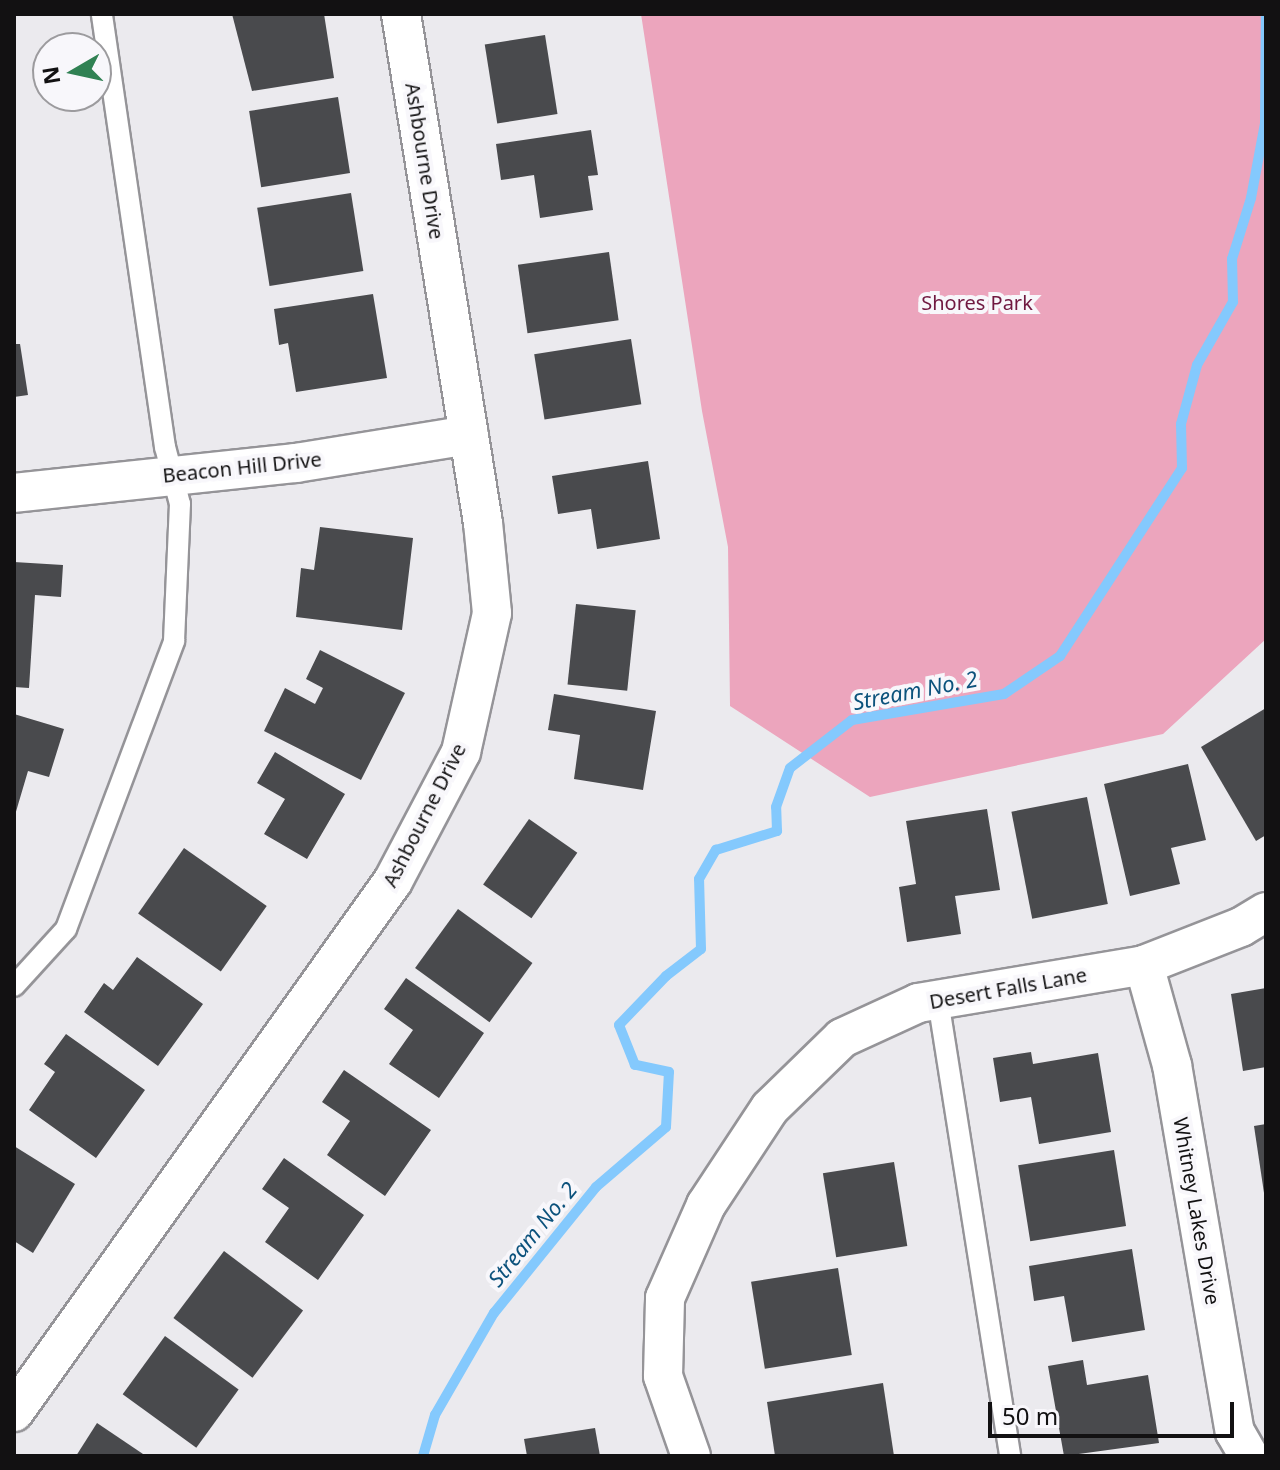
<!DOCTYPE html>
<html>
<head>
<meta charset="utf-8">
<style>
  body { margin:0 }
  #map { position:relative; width:1280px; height:1470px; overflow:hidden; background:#ebeaee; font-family:"Noto Sans",sans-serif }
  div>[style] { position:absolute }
  .green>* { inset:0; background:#eca5bd }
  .stream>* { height:10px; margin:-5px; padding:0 5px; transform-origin:5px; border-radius:5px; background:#84c9fd }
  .building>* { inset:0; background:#494a4d; transform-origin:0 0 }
  .roads { filter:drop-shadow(2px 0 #959498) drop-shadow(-2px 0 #959498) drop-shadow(0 2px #959498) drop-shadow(0 -2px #959498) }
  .service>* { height:20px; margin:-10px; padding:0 10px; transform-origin:10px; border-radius:10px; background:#fff }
  .minor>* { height:38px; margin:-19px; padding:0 19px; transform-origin:19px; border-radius:19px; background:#fff }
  span { translate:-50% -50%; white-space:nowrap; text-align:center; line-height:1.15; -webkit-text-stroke:8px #f8f7fb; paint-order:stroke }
  .street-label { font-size:20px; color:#121112 }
  .park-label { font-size:20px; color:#701840 }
  .water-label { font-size:22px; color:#0c527c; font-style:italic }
  .frame { position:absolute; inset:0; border:16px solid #121112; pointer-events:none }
  .north { position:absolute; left:32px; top:32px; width:80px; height:80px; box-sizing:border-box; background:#f8f7fb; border:2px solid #9c9b9e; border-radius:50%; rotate:261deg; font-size:22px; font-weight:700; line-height:32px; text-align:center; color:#121112 }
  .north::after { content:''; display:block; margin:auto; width:28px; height:36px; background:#308153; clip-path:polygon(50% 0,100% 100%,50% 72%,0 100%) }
  .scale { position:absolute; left:988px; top:1402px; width:246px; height:36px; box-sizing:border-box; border:4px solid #121112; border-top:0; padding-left:10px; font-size:24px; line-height:28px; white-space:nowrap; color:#121112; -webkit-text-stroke:6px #f8f7fb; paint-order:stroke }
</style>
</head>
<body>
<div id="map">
  <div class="green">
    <i style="clip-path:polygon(641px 14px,1266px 14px,1266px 639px,1163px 734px,870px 797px,730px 706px,728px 547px,702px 411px)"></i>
  </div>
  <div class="stream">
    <i style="left:423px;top:1456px;width:43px;rotate:-73.7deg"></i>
    <i style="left:435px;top:1415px;width:118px;rotate:-60deg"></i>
    <i style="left:494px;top:1313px;width:162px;rotate:-51deg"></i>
    <i style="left:596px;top:1187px;width:92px;rotate:-40.6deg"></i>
    <i style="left:666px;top:1127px;width:55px;rotate:-86.9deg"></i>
    <i style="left:669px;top:1072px;width:35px;rotate:-168deg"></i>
    <i style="left:635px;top:1065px;width:43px;rotate:-111.8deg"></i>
    <i style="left:619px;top:1025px;width:68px;rotate:-46.2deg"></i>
    <i style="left:666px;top:976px;width:44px;rotate:-37.6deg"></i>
    <i style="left:701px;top:949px;width:70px;rotate:-91.6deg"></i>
    <i style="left:699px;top:879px;width:34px;rotate:-60deg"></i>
    <i style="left:716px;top:850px;width:64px;rotate:-17.3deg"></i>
    <i style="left:777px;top:831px;width:24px;rotate:-92deg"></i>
    <i style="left:776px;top:807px;width:41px;rotate:-70.3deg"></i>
    <i style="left:790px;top:768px;width:78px;rotate:-37.7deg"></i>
    <i style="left:852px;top:720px;width:154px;rotate:-9.7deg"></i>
    <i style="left:1004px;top:694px;width:68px;rotate:-34.2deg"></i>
    <i style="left:1060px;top:656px;width:224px;rotate:-57deg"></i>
    <i style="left:1182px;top:468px;width:44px;rotate:-91.3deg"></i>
    <i style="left:1181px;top:424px;width:61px;rotate:-74.8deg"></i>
    <i style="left:1197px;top:365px;width:73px;rotate:-60.3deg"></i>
    <i style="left:1233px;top:302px;width:43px;rotate:-91.3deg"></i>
    <i style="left:1232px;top:259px;width:64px;rotate:-72.7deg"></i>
    <i style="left:1251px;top:198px;width:76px;rotate:-79.4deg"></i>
    <i style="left:1265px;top:123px;width:107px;rotate:-89.5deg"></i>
  </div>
  <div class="building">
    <i style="clip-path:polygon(232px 14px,324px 14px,334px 78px,252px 91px)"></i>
    <i style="left:545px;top:35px;width:80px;height:61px;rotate:81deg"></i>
    <i style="left:338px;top:97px;width:77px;height:90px;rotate:81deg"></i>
    <i style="clip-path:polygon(591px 130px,598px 175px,588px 176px,593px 210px,540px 218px,534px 175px,501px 180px,496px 144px)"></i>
    <i style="left:351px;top:193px;width:79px;height:95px;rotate:81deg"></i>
    <i style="left:609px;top:252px;width:69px;height:92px;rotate:82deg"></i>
    <i style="clip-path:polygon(373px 294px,387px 378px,296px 392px,288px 343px,279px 345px,274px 309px)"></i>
    <i style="left:631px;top:339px;width:66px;height:98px;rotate:81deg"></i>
    <i style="clip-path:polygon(14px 344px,20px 344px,28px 395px,14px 397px)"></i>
    <i style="clip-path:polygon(648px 461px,660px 539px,597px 549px,591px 509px,558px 514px,552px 476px)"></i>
    <i style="clip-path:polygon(320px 527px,413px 538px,402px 630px,296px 617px,301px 568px,314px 570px)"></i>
    <i style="clip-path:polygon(14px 562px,63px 565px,61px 597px,35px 595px,29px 688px,14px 687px)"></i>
    <i style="left:576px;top:604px;width:60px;height:81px;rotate:6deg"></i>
    <i style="clip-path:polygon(320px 650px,405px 693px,361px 780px,264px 731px,285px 688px,315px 704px,323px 688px,306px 679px)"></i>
    <i style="clip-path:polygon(554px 694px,656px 711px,643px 790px,574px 779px,580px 735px,548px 730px)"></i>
    <i style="clip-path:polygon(1266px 708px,1266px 835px,1256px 841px,1201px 747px)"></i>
    <i style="clip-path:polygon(14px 714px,64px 729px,49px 777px,28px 771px,15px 815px)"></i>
    <i style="clip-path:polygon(275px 752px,345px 794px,307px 859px,264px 834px,285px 799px,257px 783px)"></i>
    <i style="clip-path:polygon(1188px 764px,1206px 840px,1171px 848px,1180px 884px,1130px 896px,1104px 784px)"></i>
    <i style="left:1087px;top:797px;width:109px;height:77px;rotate:79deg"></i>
    <i style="clip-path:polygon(987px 809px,1000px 890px,955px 896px,961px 934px,907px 942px,899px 887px,916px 884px,906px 821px)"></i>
    <i style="left:529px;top:819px;width:59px;height:80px;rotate:35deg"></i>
    <i style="left:184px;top:848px;width:101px;height:80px;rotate:35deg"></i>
    <i style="left:458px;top:909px;width:92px;height:73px;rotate:36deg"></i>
    <i style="clip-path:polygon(137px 957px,203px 1004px,158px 1066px,84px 1012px,104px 983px,113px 990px)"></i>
    <i style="clip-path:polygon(406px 978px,484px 1033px,439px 1098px,389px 1064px,413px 1030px,384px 1009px)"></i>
    <i style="clip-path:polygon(1266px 988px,1266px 1067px,1243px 1071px,1231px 994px)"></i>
    <i style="clip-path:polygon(66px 1034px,145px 1090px,96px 1158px,29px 1110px,55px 1072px,44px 1064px)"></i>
    <i style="clip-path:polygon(1031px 1052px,1033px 1064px,1098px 1053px,1111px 1132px,1039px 1144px,1031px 1097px,1000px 1102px,993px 1058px)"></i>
    <i style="clip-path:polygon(344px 1070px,431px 1130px,385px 1196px,327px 1155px,350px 1121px,322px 1102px)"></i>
    <i style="clip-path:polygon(1266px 1124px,1266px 1193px,1264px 1193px,1254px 1126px)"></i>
    <i style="clip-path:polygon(14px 1146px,75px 1184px,33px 1253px,14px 1241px)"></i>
    <i style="left:1114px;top:1150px;width:77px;height:97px;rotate:81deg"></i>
    <i style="clip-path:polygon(284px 1158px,364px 1215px,318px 1280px,265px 1242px,289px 1208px,262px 1189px)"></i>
    <i style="left:894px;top:1162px;width:85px;height:72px;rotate:81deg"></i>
    <i style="clip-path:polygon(1132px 1249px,1145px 1330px,1072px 1342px,1064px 1296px,1034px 1301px,1029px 1266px)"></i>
    <i style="left:224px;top:1251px;width:99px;height:84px;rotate:37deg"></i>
    <i style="left:838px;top:1268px;width:88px;height:88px;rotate:81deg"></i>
    <i style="left:165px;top:1336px;width:91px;height:72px;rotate:36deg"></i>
    <i style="clip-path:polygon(1083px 1360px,1087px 1385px,1148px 1375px,1159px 1443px,1064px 1456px,1048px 1366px)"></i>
    <i style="clip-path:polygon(883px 1383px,894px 1456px,775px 1456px,767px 1402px)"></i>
    <i style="clip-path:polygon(97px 1423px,146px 1456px,76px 1456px)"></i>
    <i style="clip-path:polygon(595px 1428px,600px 1456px,527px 1456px,524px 1439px)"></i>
  </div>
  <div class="roads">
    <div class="service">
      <i style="left:14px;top:986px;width:77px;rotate:-47.6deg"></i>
      <i style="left:66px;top:929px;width:308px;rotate:-69.4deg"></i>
      <i style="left:174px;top:641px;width:137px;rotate:-87.5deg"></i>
      <i style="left:180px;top:504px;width:59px;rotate:-104.7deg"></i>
      <i style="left:165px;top:447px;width:438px;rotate:-98.3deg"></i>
      <i style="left:938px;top:1000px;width:462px;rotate:81deg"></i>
    </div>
    <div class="minor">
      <i style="left:14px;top:493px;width:284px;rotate:-6.1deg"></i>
      <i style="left:296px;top:463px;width:175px;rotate:-9.2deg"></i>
      <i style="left:1144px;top:965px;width:104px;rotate:74.4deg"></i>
      <i style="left:1172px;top:1065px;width:372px;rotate:80.3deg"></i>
      <i style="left:1235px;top:1432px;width:28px;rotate:60deg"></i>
      <i style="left:14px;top:1412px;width:652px;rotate:-54.48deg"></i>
      <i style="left:393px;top:881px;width:146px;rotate:-62.2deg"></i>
      <i style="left:461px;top:752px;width:142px;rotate:-77.4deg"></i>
      <i style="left:492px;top:613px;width:90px;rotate:-95.7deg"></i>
      <i style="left:483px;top:523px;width:516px;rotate:-99.15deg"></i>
      <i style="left:691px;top:1456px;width:85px;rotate:-109.3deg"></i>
      <i style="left:663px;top:1376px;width:78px;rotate:-88.5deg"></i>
      <i style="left:665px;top:1298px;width:102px;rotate:-66.2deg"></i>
      <i style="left:706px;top:1205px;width:116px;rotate:-56.6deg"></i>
      <i style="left:770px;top:1108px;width:100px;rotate:-44.2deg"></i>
      <i style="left:842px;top:1038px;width:84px;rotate:-24.7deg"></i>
      <i style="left:918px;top:1003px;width:229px;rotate:-9.5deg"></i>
      <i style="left:1144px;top:965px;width:104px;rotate:-21.4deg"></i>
      <i style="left:1241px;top:927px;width:29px;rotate:-31deg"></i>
    </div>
  </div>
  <div class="street-label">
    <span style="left:425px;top:161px;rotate:81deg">Ashbourne Drive</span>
    <span style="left:242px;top:467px;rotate:-6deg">Beacon Hill Drive</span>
    <span style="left:424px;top:815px;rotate:-63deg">Ashbourne Drive</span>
    <span style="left:1008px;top:988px;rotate:-10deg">Desert Falls Lane</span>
    <span style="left:1197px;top:1211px;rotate:80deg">Whitney Lakes Drive</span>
  </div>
  <div class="park-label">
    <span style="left:977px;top:302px">Shores Park</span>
  </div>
  <div class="water-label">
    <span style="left:915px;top:690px;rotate:-11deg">Stream No. 2</span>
    <span style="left:532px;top:1234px;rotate:-51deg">Stream No. 2</span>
  </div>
  <div class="frame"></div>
  <div class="north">N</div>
  <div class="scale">50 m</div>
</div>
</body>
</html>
